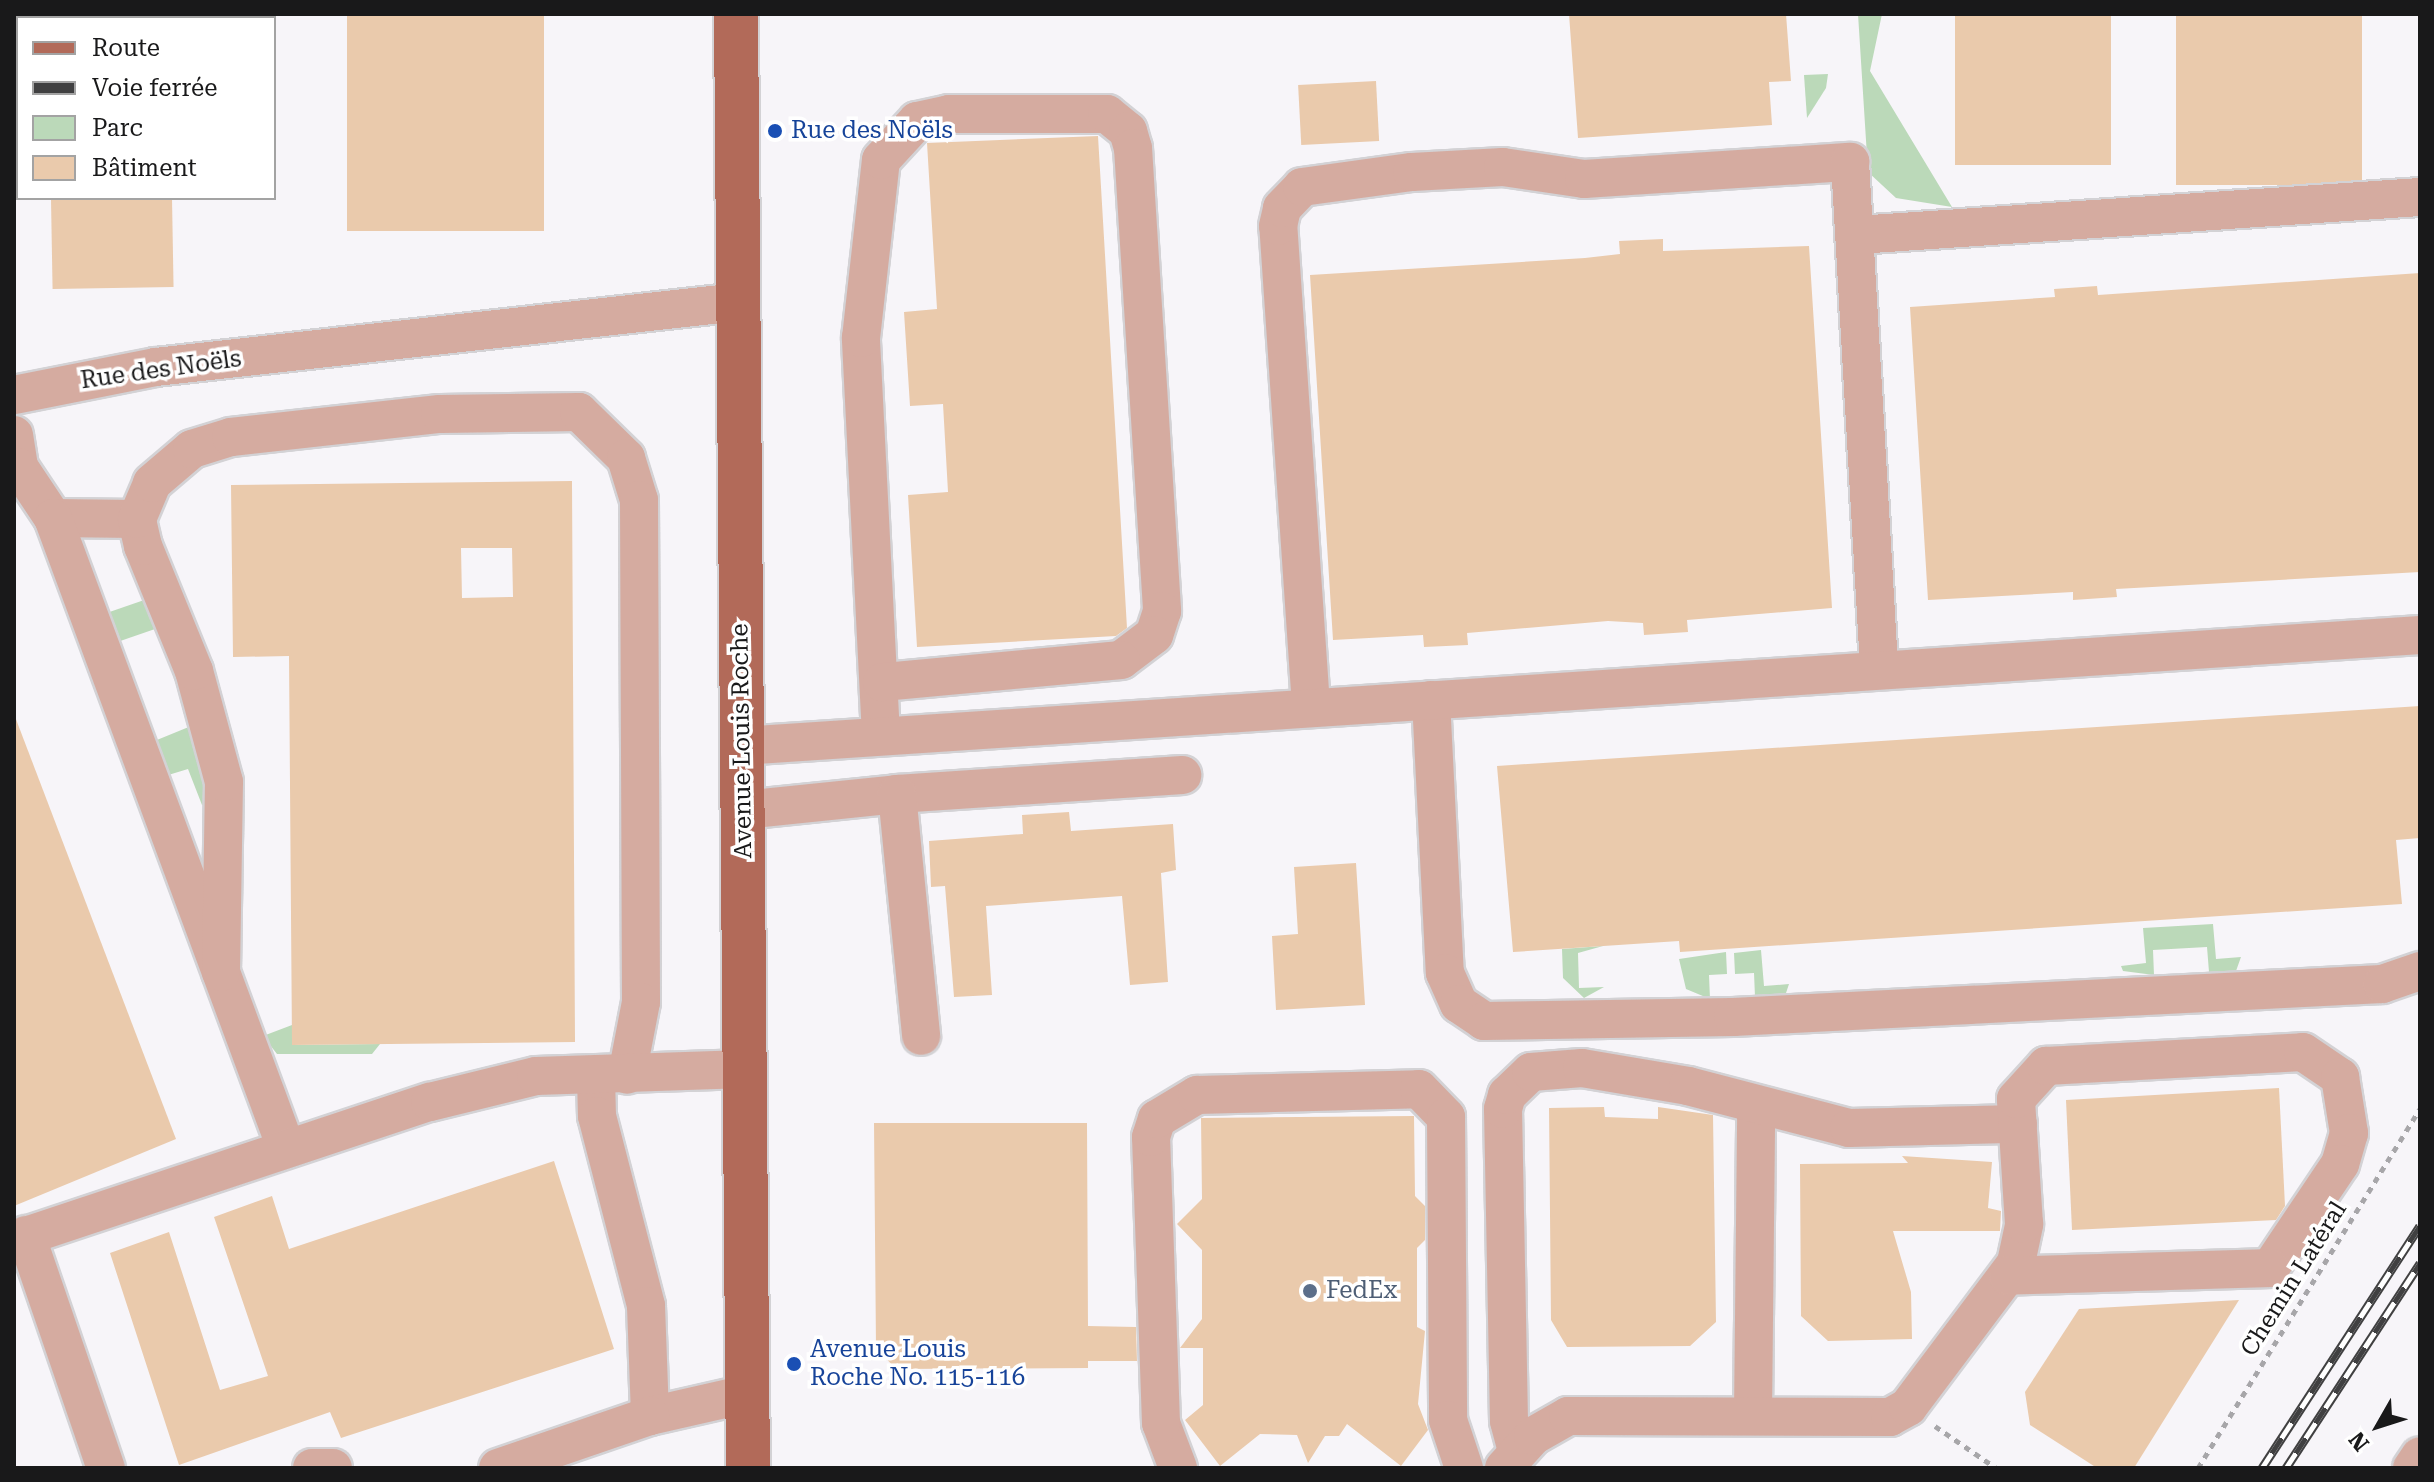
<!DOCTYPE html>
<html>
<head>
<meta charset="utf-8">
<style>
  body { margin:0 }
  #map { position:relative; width:2434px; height:1482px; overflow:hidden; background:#f7f5f9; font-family:"Roboto Serif",serif }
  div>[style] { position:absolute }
  .green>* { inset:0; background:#bbd9b9; transform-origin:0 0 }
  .building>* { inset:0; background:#eacaac; transform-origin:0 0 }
  .path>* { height:5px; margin-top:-2.5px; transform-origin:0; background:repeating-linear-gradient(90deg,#a7a6a9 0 6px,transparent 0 12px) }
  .roads { filter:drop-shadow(2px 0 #d3d2d5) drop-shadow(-2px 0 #d3d2d5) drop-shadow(0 2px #d3d2d5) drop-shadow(0 -2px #d3d2d5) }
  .minor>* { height:38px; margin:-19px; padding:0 19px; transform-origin:19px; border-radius:19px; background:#d5aba0 }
  .major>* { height:44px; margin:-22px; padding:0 22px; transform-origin:22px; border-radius:22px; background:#b26a59 }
  .rail>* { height:9px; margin-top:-4.5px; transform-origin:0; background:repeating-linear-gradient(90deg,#fff 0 18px,#404041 0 36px); box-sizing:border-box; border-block:2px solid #404041 }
  .dots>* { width:22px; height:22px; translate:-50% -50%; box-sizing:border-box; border:4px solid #fff; border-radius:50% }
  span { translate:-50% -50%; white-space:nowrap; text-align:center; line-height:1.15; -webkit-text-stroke:7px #fff; paint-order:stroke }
  .transit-label { font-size:24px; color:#164399 }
  .left { translate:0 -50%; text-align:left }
  .street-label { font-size:24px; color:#19191a }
  .service-label { font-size:24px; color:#4e5e75 }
  .frame { position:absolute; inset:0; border:16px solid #19191a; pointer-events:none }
  .legend { position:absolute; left:16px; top:16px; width:260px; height:184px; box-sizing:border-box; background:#fff; border:2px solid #a3a3a3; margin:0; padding:10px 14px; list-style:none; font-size:24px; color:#19191a }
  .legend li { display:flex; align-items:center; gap:16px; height:40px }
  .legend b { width:40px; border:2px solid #a3a3a3 }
  .north { position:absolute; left:2338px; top:1386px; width:80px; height:80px; -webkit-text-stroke:6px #fff; paint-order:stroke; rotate:231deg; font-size:22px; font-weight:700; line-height:32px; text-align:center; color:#19191a }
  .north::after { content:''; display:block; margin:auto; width:28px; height:36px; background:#19191a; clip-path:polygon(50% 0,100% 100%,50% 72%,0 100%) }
</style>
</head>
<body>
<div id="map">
  <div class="green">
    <i style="clip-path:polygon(1858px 14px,1882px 14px,1870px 71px,1952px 207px,1896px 198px,1868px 172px)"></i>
    <i style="clip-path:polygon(1828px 74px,1826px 88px,1807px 118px,1804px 75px)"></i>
    <i style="left:150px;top:598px;width:31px;height:49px;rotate:71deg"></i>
    <i style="clip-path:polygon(196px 724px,209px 804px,202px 805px,188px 769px,165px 776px,152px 742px)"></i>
    <i style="clip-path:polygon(2213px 924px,2216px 959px,2241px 957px,2236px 971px,2209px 972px,2207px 947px,2153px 950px,2154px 975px,2123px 971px,2121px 966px,2146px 963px,2143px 928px)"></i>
    <i style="clip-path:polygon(1603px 946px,1578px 953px,1579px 988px,1604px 987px,1584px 998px,1563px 978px,1562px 949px)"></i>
    <i style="clip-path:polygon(1761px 950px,1764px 986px,1789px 984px,1786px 993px,1755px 997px,1754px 973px,1735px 974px,1734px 953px)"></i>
    <i style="clip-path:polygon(1726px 952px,1727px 974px,1709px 975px,1710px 999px,1686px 989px,1679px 959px)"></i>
    <i style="clip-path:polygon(292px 1025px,292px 1045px,380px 1044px,372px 1054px,277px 1054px,263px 1036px)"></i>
  </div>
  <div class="building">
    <i style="left:347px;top:14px;width:197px;height:217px"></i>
    <i style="clip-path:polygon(1569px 14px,1786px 14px,1791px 81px,1769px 82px,1772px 125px,1578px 138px)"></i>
    <i style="left:1955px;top:14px;width:156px;height:151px"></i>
    <i style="left:2176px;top:14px;width:186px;height:171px"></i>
    <i style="left:1376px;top:81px;width:60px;height:78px;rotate:87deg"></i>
    <i style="clip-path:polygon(1098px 136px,1127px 628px,1116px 636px,917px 647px,908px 495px,948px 492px,943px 404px,910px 406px,904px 312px,937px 309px,927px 143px)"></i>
    <i style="left:172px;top:198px;width:89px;height:121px;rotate:89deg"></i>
    <i style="clip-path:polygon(1663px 239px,1663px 251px,1809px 246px,1832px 608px,1687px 620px,1688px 632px,1644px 635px,1643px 623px,1608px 621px,1467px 633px,1468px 645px,1424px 647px,1423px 635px,1333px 640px,1310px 275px,1585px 258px,1620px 254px,1619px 241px)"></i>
    <i style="clip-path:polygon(2420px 273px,2420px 572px,2116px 589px,2117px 597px,2073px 600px,2073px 592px,1928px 600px,1910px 307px,2055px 297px,2054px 289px,2097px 286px,2098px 295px)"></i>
    <i style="clip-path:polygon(evenodd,572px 481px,575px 1042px,292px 1045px,289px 656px,233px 657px,231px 485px,572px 481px,461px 548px,512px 548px,513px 597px,462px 598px,461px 548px)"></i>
    <i style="clip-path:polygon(2420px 706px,2420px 838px,2396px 840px,2402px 904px,1680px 952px,1679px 941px,1513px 952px,1497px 766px)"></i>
    <i style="clip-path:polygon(14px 714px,176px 1139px,14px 1206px)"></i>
    <i style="clip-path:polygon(1069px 812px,1071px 831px,1173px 824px,1176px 870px,1161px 873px,1168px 982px,1130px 985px,1122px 896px,986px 906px,992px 995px,954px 997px,945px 886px,931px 887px,929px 841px,1023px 834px,1022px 815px)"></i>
    <i style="clip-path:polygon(1356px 863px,1365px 1005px,1276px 1010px,1272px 936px,1298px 934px,1294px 867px)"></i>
    <i style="clip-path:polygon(2279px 1088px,2285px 1206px,2276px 1220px,2072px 1230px,2066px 1100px)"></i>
    <i style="clip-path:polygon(1604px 1107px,1605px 1117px,1658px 1119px,1658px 1107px,1713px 1115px,1716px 1322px,1690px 1346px,1567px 1347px,1551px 1320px,1549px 1108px)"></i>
    <i style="clip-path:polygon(1414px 1116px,1415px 1196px,1425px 1206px,1425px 1240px,1417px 1248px,1417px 1327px,1425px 1331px,1418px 1404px,1428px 1430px,1401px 1466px,1347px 1424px,1339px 1436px,1325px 1436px,1308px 1463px,1297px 1435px,1260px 1434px,1220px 1466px,1185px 1420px,1203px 1405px,1203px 1348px,1180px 1348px,1202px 1319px,1202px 1250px,1177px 1224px,1202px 1199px,1201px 1118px)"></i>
    <i style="clip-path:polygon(874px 1123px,1087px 1123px,1088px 1326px,1136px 1327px,1137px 1361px,1088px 1361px,1088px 1368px,896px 1369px,876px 1348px)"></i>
    <i style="clip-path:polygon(1902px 1156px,1992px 1162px,1988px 1208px,2001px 1211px,2000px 1231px,1893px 1231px,1911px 1292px,1912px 1339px,1828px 1341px,1801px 1316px,1800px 1164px,1908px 1163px)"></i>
    <i style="clip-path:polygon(554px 1161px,614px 1349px,341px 1438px,330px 1412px,179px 1465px,110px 1253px,169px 1232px,220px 1390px,268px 1376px,214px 1217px,272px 1196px,289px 1249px)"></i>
    <i style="clip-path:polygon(2239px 1300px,2134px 1468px,2097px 1468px,2030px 1425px,2025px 1392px,2079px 1309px)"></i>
  </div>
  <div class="path">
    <i style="left:1935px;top:1426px;width:74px;rotate:34.5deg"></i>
    <i style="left:2198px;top:1468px;width:422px;rotate:-58.3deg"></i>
  </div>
  <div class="roads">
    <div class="minor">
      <i style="left:1857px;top:235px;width:564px;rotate:-3.86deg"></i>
      <i style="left:14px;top:395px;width:145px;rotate:-11.2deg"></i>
      <i style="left:156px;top:367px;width:586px;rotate:-6.37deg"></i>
      <i style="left:14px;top:435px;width:32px;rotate:81deg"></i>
      <i style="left:19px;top:467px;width:61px;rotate:56.3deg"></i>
      <i style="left:53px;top:518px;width:84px;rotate:0.7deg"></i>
      <i style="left:53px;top:518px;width:672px;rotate:69.7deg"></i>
      <i style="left:1431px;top:700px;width:273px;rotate:87.1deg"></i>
      <i style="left:1445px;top:973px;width:34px;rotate:66deg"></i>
      <i style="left:1459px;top:1004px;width:30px;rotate:34deg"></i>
      <i style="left:1484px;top:1021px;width:249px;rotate:-0.9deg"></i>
      <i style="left:1733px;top:1017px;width:650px;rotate:-2.91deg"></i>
      <i style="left:2382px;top:984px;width:40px;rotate:-18.9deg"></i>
      <i style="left:1311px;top:706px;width:481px;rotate:-93.9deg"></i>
      <i style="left:1278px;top:226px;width:18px;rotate:-77deg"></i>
      <i style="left:1282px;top:208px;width:29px;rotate:-46deg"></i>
      <i style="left:1302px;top:187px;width:111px;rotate:-7.8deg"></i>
      <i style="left:1412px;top:172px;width:91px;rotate:-3.1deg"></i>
      <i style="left:1503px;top:167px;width:82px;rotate:8.4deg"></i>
      <i style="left:1584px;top:179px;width:267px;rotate:-3.7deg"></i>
      <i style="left:1850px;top:162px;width:505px;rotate:86.71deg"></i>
      <i style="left:881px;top:736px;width:399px;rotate:-92.9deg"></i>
      <i style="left:861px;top:338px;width:179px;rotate:-83.6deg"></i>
      <i style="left:881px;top:160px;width:53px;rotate:-47.3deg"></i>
      <i style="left:917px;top:121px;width:33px;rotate:-12deg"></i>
      <i style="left:949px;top:114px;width:158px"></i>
      <i style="left:1107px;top:114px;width:27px;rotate:39deg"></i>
      <i style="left:1128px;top:131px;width:18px;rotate:74deg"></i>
      <i style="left:1133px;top:148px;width:464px;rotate:86.4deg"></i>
      <i style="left:1162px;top:611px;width:25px;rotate:108deg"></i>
      <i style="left:1154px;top:635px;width:41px;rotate:142.9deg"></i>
      <i style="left:1121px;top:660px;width:240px;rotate:174.7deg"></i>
      <i style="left:741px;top:746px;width:1683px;rotate:-3.78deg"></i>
      <i style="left:897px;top:794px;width:286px;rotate:-3.8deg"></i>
      <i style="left:743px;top:810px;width:155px;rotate:-5.9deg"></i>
      <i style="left:897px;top:794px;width:243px;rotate:84.3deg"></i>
      <i style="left:221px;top:972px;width:190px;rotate:-89.1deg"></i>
      <i style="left:224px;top:782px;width:115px;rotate:-105.1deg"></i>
      <i style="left:194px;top:671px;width:135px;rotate:-112.2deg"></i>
      <i style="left:143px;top:546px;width:28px;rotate:-103deg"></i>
      <i style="left:137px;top:519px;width:39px;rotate:-67deg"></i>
      <i style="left:152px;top:483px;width:52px;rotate:-40.4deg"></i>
      <i style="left:192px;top:449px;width:41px;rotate:-17.1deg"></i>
      <i style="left:231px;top:437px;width:210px;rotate:-6.3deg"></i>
      <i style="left:440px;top:414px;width:139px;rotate:-0.8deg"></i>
      <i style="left:579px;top:412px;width:66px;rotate:44.4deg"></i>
      <i style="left:626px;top:458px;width:44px;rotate:72.8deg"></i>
      <i style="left:639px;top:500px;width:502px;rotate:89.77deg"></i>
      <i style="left:641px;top:1002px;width:74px;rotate:100.9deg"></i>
      <i style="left:596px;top:1076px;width:40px;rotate:88.6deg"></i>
      <i style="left:597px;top:1116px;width:196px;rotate:75.5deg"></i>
      <i style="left:646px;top:1306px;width:110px;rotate:87.9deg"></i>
      <i style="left:650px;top:1416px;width:99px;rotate:-12.8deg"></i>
      <i style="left:26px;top:1235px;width:246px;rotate:71.1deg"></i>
      <i style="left:14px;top:1240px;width:438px;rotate:-18.4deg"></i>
      <i style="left:430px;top:1102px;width:109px;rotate:-13.8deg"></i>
      <i style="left:536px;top:1076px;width:210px;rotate:-1.9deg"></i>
      <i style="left:1753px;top:1415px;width:310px;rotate:-89.4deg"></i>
      <i style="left:1517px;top:1451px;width:31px;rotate:-105deg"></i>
      <i style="left:1509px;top:1421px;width:312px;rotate:-91.1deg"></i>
      <i style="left:1503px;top:1109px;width:15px;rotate:-74deg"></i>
      <i style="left:1507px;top:1095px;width:33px;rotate:-44deg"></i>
      <i style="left:1531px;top:1072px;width:51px;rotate:-4.5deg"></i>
      <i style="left:1582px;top:1068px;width:108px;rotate:9.6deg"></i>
      <i style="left:1688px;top:1086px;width:166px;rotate:14.6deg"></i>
      <i style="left:1849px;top:1128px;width:169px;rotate:-1.4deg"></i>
      <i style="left:312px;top:1468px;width:21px"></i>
      <i style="left:498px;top:1468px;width:161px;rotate:-18.9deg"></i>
      <i style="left:1178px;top:1468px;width:48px;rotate:-110.7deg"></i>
      <i style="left:1161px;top:1423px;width:286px;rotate:-92deg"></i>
      <i style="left:1151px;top:1137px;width:19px;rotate:-72deg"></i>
      <i style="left:1157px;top:1119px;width:47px;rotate:-31deg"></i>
      <i style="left:1197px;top:1095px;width:222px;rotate:-1.5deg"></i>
      <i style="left:1419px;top:1089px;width:39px;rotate:46deg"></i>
      <i style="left:1446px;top:1117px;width:303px;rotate:89.6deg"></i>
      <i style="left:1448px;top:1420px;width:51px;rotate:71.6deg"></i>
      <i style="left:1504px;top:1468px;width:43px;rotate:-47.8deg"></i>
      <i style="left:1533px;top:1436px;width:40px;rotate:-29.7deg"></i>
      <i style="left:1568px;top:1416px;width:322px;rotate:0.2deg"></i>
      <i style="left:1890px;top:1417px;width:21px;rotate:-29deg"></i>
      <i style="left:1908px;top:1407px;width:180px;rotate:-53.1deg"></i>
      <i style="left:2016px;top:1263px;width:40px;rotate:-78deg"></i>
      <i style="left:2024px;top:1224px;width:125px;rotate:-93.7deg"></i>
      <i style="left:2016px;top:1099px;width:45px;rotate:-47.7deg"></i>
      <i style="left:2046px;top:1066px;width:257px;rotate:-3.1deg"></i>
      <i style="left:2303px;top:1052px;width:45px;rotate:34deg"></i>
      <i style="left:2340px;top:1077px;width:57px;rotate:80.9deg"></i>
      <i style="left:2349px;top:1133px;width:32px;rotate:106deg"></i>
      <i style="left:2340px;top:1164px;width:125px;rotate:123.9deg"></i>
      <i style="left:2270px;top:1268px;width:262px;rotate:178.3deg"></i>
      <i style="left:2412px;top:1468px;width:14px;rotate:-56deg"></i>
    </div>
    <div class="major">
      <i style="left:736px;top:14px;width:1454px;rotate:89.53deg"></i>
    </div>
  </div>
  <div class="rail">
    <i style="left:2262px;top:1468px;width:289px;rotate:-56.9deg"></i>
    <i style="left:2286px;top:1468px;width:245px;rotate:-56.8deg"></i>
  </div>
  <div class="dots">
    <i style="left:775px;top:131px;background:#1a4fb4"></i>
    <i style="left:1310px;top:1291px;background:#5c6f8a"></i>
    <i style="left:794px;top:1364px;background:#1a4fb4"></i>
  </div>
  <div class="transit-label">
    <span class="left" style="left:791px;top:131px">Rue des Noëls</span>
    <span class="left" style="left:810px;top:1364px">Avenue Louis<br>Roche No. 115-116</span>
  </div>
  <div class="street-label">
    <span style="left:161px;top:370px;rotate:-8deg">Rue des Noëls</span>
    <span style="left:742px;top:741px;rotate:-91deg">Avenue Louis Roche</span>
    <span style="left:2294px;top:1279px;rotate:-58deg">Chemin Latéral</span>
  </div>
  <div class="service-label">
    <span class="left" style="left:1326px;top:1291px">FedEx</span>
  </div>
  <div class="frame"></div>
  <ul class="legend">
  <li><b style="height:10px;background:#b26a59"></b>Route</li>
  <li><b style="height:10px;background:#404041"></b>Voie ferrée</li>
  <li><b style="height:22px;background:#bbd9b9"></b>Parc</li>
  <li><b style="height:22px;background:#eacaac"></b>Bâtiment</li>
  </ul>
  <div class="north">N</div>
</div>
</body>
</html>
